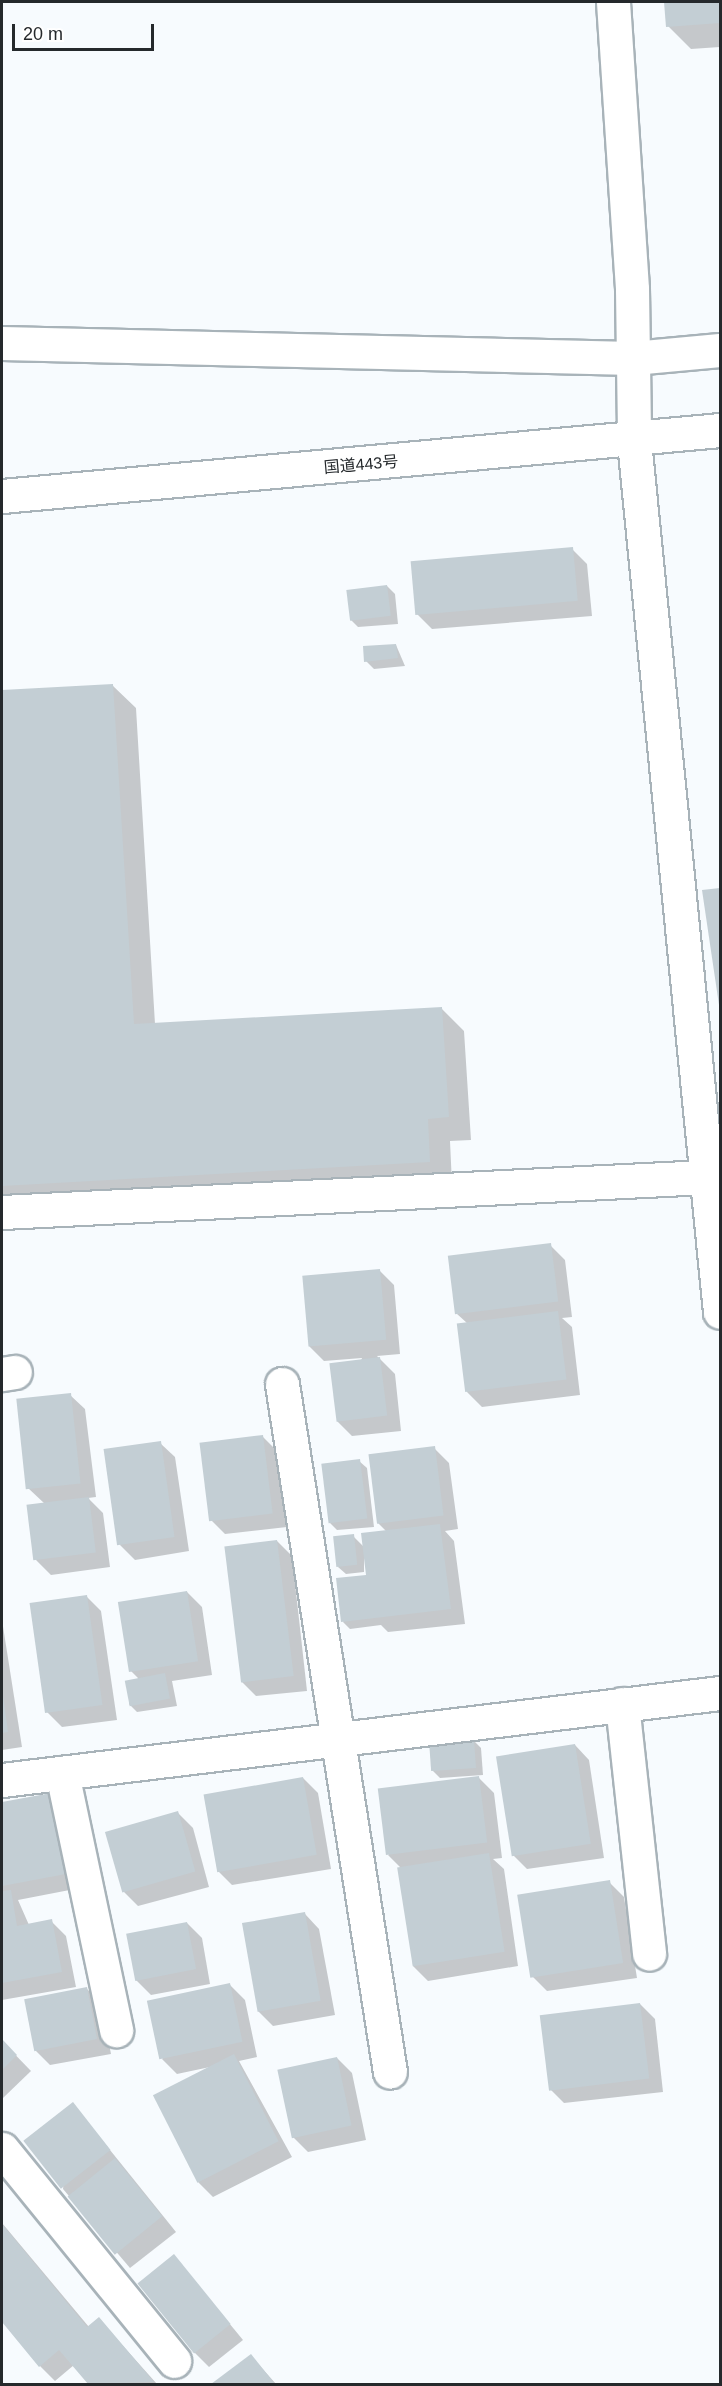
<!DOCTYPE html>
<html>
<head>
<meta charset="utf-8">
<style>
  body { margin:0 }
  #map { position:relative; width:722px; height:2386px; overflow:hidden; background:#f7fbfe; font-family:Arial,"Noto Sans JP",sans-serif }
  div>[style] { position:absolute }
  .shadow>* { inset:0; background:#0003 }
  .building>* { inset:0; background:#c3ced4; transform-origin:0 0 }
  .roads { filter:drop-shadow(2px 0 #a8b3b9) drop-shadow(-2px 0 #a8b3b9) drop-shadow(0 2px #a8b3b9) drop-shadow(0 -2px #a8b3b9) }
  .street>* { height:33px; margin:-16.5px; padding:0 16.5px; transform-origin:16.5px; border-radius:16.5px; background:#fff }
  .highway>* { height:33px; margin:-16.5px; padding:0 16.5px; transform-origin:16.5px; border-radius:16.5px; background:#fff }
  span { translate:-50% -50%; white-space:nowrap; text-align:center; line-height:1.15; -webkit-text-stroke:6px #fff; paint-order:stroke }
  .street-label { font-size:16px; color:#25292c }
  .frame { position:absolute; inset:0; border:3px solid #25292c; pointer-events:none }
  .scale { position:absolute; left:12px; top:24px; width:142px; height:27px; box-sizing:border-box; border:3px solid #25292c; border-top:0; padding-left:8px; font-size:18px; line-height:21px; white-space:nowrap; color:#25292c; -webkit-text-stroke:4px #fff; paint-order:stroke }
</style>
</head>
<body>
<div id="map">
  <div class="shadow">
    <i style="clip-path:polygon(666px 2px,720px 2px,720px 47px,691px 49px,668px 26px)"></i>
    <i style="clip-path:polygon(572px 549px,587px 564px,592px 616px,432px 629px,417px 614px)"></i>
    <i style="clip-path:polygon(387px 586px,395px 594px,398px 624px,358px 627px,350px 619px)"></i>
    <i style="clip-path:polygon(396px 645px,405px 666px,374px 669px,366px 661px)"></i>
    <i style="clip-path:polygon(112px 685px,136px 708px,155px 1024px,441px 1008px,464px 1031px,471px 1140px,450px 1141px,452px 1184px,2px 1210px,2px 691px)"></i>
    <i style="clip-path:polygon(720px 889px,720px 1004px,704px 892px)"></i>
    <i style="clip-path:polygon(550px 1245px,565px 1260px,572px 1317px,562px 1318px,572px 1327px,580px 1395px,482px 1407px,467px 1392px,467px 1323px,457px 1314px)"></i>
    <i style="clip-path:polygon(379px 1270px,394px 1285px,400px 1354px,377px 1356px,395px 1374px,401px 1431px,352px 1436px,337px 1421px,362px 1358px,324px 1361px,309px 1346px)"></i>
    <i style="clip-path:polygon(70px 1395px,85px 1409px,96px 1497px,88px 1498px,103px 1513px,110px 1567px,51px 1575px,36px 1560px,45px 1504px,28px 1488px)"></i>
    <i style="clip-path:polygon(263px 1437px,278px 1452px,287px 1527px,225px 1534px,210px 1519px)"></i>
    <i style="clip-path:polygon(160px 1443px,175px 1457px,189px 1551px,135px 1560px,120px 1545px)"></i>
    <i style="clip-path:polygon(434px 1448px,449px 1463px,458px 1529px,445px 1531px,454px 1541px,465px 1624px,388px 1632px,381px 1625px,350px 1629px,343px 1622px,368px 1579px,364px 1548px,364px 1572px,346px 1574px,338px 1567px,353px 1536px,364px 1547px,387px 1532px,377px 1522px)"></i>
    <i style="clip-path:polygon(359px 1461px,367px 1468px,374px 1527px,337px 1530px,330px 1523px)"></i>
    <i style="clip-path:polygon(277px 1541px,292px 1556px,307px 1691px,256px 1696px,241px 1681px)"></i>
    <i style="clip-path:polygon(187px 1592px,202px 1607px,212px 1675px,172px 1681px,177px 1706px,137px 1712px,129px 1704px,138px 1678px,131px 1671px)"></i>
    <i style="clip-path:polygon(86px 1596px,101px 1611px,117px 1720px,62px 1727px,47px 1712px)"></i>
    <i style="clip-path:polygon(2px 1620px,22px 1747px,2px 1750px)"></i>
    <i style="clip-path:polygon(473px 1740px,481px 1748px,483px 1775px,440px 1778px,432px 1770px)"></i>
    <i style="clip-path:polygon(575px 1745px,589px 1760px,604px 1858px,527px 1869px,512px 1854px)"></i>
    <i style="clip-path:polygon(303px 1778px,318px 1793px,331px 1869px,232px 1885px,217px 1870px)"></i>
    <i style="clip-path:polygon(479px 1778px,494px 1793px,502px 1858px,493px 1859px,504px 1869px,518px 1966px,428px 1981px,413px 1966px,401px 1868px,388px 1855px)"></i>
    <i style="clip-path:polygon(50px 1795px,80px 1888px,18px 1900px,29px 1925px,51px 1921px,66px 1936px,76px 1987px,2px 2000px,2px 1804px)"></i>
    <i style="clip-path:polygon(178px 1813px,193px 1828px,209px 1887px,138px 1906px,123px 1891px)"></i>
    <i style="clip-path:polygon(609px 1882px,624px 1897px,637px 1978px,547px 1991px,532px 1976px)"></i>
    <i style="clip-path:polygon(305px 1914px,319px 1929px,335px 2015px,273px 2026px,258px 2011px)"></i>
    <i style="clip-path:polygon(187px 1923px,202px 1938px,210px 1984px,151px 1995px,136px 1980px)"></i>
    <i style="clip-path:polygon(230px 1985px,245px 2000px,257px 2057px,239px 2061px,292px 2157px,213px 2197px,198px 2182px,210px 2067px,177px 2074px,162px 2059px)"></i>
    <i style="clip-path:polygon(86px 1988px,101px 2003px,111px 2054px,50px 2065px,35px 2050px)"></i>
    <i style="clip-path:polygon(640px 2004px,655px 2019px,663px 2092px,564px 2103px,549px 2088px)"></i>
    <i style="clip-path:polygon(2px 2041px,31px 2071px,3px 2098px,2px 2096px)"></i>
    <i style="clip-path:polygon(337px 2058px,352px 2073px,366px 2140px,308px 2152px,293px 2137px)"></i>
    <i style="clip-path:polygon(73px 2104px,176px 2232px,130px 2268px,63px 2189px)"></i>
    <i style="clip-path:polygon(2px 2223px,89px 2327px,99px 2319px,157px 2384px,90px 2384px,74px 2365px,55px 2381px,40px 2366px,2px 2319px)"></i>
    <i style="clip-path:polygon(174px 2256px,243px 2340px,209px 2367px,194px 2352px)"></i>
    <i style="clip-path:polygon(251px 2356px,276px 2384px,214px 2384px)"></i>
  </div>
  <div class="building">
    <i style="clip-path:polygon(664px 2px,720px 2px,720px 23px,666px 27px)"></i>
    <i style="left:573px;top:547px;width:54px;height:163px;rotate:85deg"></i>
    <i style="left:387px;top:585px;width:31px;height:41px;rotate:83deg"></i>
    <i style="clip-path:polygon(396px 644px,398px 658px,364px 662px,363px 646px)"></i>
    <i style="clip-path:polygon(113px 684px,134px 1024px,442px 1007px,449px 1117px,428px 1119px,430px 1162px,2px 1186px,2px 690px)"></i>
    <i style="clip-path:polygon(720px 888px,720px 1005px,719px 1005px,702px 890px)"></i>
    <i style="left:551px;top:1243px;width:59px;height:104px;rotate:83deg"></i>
    <i style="left:380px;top:1269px;width:71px;height:78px;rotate:85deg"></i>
    <i style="left:558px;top:1311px;width:69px;height:102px;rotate:83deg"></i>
    <i style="left:380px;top:1357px;width:59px;height:51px;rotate:83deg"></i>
    <i style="left:71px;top:1393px;width:91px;height:55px;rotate:84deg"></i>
    <i style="left:263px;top:1435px;width:79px;height:64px;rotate:83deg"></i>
    <i style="left:161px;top:1441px;width:97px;height:58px;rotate:82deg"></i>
    <i style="left:435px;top:1446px;width:70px;height:67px;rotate:83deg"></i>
    <i style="left:360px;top:1459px;width:60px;height:39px;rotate:83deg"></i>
    <i style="left:89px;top:1497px;width:56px;height:63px;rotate:83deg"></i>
    <i style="clip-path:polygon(440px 1524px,451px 1609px,341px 1622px,336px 1578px,366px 1575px,361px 1533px)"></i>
    <i style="left:354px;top:1534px;width:31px;height:21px;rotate:84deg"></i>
    <i style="left:277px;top:1540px;width:137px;height:53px;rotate:83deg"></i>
    <i style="left:187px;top:1591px;width:71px;height:70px;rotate:81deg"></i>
    <i style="left:87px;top:1595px;width:111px;height:58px;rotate:82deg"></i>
    <i style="left:165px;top:1673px;width:26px;height:41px;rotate:79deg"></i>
    <i style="clip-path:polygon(3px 1696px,8px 1732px,2px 1733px,2px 1697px)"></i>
    <i style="left:474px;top:1739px;width:29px;height:45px;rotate:86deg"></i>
    <i style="left:575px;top:1744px;width:101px;height:80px;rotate:81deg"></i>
    <i style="left:479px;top:1776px;width:67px;height:102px;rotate:83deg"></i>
    <i style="left:303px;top:1777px;width:79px;height:101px;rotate:80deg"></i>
    <i style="clip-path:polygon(51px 1793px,66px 1874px,2px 1886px,2px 1802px)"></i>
    <i style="left:178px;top:1811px;width:63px;height:76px;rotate:74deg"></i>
    <i style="left:489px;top:1853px;width:100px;height:93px;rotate:81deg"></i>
    <i style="left:610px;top:1880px;width:84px;height:94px;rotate:81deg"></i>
    <i style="clip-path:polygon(11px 1890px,17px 1926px,52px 1919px,62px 1972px,2px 1983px,2px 1891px)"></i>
    <i style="left:305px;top:1912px;width:90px;height:64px;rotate:80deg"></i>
    <i style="left:187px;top:1922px;width:48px;height:62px;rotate:79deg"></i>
    <i style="left:230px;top:1983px;width:60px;height:85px;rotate:78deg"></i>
    <i style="left:87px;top:1987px;width:53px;height:64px;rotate:79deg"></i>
    <i style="left:640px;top:2003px;width:76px;height:101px;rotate:83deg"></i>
    <i style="clip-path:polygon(2px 2039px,17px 2055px,2px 2070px)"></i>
    <i style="left:234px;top:2054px;width:98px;height:91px;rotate:63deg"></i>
    <i style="left:337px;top:2057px;width:70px;height:61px;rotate:78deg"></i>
    <i style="left:73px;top:2102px;width:61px;height:63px;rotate:52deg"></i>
    <i style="left:115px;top:2158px;width:75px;height:61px;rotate:51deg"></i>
    <i style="clip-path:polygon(2px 2224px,87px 2327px,99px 2317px,154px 2382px,88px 2384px,59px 2350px,39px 2367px,2px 2322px)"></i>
    <i style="left:174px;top:2254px;width:90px;height:47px;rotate:51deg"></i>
    <i style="clip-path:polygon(251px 2354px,275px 2384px,211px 2384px)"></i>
  </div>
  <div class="roads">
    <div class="street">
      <i style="left:613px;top:2px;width:288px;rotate:86.2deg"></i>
      <i style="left:632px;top:289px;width:152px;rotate:89.2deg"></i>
      <i style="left:634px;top:441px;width:875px;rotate:84.36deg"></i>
      <i style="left:2px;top:1212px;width:704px;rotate:-2.85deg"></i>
      <i style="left:2px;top:1374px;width:13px;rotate:-9deg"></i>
      <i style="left:282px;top:1384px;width:696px;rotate:81.08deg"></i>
      <i style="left:622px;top:1704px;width:251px;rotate:83.8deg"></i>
      <i style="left:62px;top:1773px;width:263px;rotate:78.1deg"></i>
      <i style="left:2px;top:1780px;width:723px;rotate:-6.91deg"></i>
      <i style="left:2px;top:2149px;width:273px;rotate:50.9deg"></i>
    </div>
    <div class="highway">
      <i style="left:2px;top:343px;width:631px;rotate:1.36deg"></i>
      <i style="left:633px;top:358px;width:87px;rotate:-5.3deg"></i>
      <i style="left:2px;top:496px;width:721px;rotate:-5.25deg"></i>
    </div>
  </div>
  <div class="street-label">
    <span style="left:361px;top:465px;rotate:-5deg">国道443号</span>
  </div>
  <div class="frame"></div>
  <div class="scale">20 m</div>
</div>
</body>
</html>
